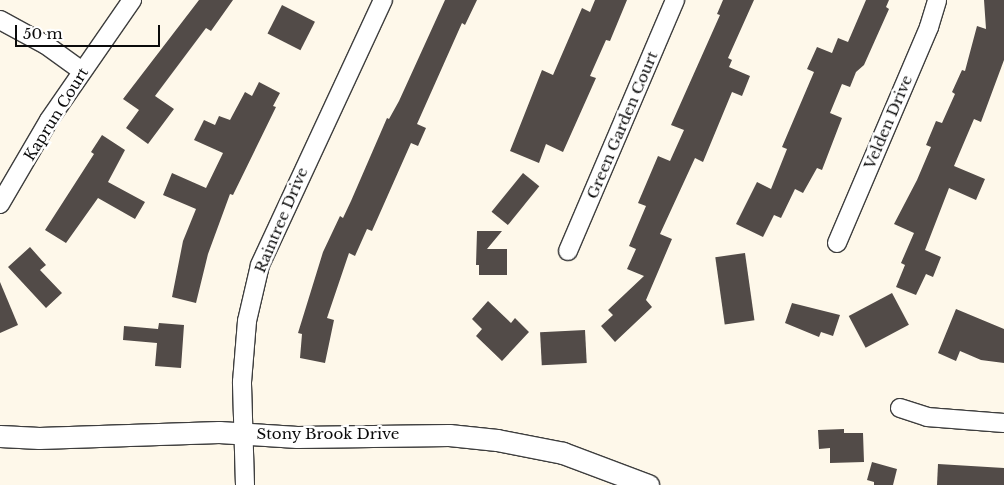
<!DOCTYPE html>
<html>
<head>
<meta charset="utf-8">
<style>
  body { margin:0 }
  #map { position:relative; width:1004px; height:485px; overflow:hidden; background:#fef8ea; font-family:"Libre Baskerville",serif }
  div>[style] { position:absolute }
  .building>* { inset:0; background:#524b48; transform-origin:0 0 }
  .roads { filter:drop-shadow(1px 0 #3e3e3e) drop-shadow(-1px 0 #3e3e3e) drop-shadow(0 1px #3e3e3e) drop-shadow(0 -1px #3e3e3e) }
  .minor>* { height:18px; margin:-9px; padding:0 9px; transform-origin:9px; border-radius:9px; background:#fff }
  .tertiary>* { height:21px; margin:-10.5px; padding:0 10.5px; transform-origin:10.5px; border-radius:10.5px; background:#fff }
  span { translate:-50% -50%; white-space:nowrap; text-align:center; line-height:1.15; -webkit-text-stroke:5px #fff; paint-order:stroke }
  .street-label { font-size:15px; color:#0b0b0b }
  .scale { position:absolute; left:15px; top:25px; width:145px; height:22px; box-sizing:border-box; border:2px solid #0b0b0b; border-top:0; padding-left:6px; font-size:15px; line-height:18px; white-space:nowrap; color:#0b0b0b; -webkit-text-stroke:4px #fff; paint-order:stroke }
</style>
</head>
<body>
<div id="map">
  <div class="building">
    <i style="clip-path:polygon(199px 0,233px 0,211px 31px,206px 28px,155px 96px,174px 109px,148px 144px,126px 128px,139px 110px,123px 99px)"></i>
    <i style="clip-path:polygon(445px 0,477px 0,465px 25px,462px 23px,417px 124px,426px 128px,418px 146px,411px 143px,372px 231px,367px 229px,355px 256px,349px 253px,327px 318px,334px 320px,325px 363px,300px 358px,302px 334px,298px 333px,323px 252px,340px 216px,343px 218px,351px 201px,387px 118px,389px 119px,399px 101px)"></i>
    <i style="clip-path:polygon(595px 0,627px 0,610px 41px,606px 40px,590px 76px,596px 78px,563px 152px,546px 144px,539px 163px,510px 151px,542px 70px,553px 75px,582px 8px,590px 12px)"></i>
    <i style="clip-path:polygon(723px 0,754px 0,728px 58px,732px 60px,729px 67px,750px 76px,742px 96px,732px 92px,703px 162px,695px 158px,660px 234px,672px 239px,646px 300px,652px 307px,615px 342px,601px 326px,613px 315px,608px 310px,644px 276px,627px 269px,636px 249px,629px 246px,646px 206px,638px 203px,658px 156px,670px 161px,684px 130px,671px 125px,720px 15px,717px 14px)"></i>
    <i style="clip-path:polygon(866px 0,889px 0,886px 7px,889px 9px,864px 65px,856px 72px,850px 87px,842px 84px,830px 113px,842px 118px,822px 170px,817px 168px,803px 193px,795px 189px,781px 218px,774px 215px,763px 237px,736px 224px,757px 182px,771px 189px,787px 149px,782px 147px,814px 72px,807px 69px,817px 47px,832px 53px,838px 38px,848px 42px)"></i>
    <i style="clip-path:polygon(984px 0,1004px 0,1004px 60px,981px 122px,974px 119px,954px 166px,985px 179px,976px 200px,949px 188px,925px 250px,941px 257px,933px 277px,926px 274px,916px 295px,896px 287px,905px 265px,901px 263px,914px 233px,894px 224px,917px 180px,931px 147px,926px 145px,936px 121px,942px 123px,955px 94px,952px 92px,962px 70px,965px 71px,977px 26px,986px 29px)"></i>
    <i style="left:282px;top:5px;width:37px;height:32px;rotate:27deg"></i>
    <i style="clip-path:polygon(259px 82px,280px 93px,273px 106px,276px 107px,233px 195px,230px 194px,208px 254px,196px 303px,172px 297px,183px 241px,196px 209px,163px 195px,172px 173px,206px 188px,223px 153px,194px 140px,204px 120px,215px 125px,219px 116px,230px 120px,245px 92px,252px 96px)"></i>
    <i style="clip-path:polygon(102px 135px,125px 150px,108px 182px,145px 202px,135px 219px,98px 198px,66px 243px,45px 230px,94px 154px,91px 152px)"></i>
    <i style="left:523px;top:173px;width:21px;height:50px;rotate:39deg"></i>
    <i style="clip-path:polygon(477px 231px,502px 231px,487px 249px,507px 249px,507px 275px,479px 275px,479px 265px,476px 265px)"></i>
    <i style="clip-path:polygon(30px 247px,46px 265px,40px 270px,62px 293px,46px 308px,8px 267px)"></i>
    <i style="left:745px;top:253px;width:68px;height:30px;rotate:82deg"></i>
    <i style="clip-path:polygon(0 282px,18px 325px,0 333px)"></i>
    <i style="left:892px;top:293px;width:36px;height:49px;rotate:62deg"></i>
    <i style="clip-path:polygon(488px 301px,511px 323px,515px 318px,529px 332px,502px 361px,476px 336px,482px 329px,472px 319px)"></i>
    <i style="clip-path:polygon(792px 303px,840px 315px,833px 336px,821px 332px,819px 337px,785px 323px)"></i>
    <i style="clip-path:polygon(956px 309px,1004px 329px,1004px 363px,981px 360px,960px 351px,956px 361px,938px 353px)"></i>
    <i style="clip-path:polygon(159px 323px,184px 325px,181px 368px,155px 366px,157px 343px,123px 340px,124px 326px,158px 329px)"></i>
    <i style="left:585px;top:330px;width:33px;height:45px;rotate:87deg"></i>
    <i style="clip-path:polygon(844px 429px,844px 433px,863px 433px,864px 462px,830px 463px,830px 448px,819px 449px,818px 430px)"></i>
    <i style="clip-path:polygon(872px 462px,897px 469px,893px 485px,874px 485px,874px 482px,867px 480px)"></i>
    <i style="clip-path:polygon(938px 464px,1004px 468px,1004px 485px,937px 485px)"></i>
  </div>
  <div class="roads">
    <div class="minor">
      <i style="left:0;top:20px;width:52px;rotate:28.5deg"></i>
      <i style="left:46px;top:45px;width:44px;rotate:35.8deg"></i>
      <i style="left:0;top:204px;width:97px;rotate:-59.7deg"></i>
      <i style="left:49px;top:120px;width:146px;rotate:-55.3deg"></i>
      <i style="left:837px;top:243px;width:235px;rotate:-66.9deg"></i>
      <i style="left:929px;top:27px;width:28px;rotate:-73deg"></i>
      <i style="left:568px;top:251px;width:273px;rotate:-66.9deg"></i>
      <i style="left:900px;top:408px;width:28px;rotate:18deg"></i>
      <i style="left:927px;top:417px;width:77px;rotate:4.5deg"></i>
      <i style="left:245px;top:485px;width:103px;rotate:-91.7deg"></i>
      <i style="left:242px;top:382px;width:61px;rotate:-85.3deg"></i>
      <i style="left:247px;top:321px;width:57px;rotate:-76.9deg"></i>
      <i style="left:260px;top:265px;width:292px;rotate:-65.1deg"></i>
    </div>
    <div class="tertiary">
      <i style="left:0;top:436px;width:39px;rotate:3deg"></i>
      <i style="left:39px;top:438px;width:180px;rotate:-1.9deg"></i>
      <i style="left:219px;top:432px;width:78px;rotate:3.7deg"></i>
      <i style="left:297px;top:437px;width:152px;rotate:-0.8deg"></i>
      <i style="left:449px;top:435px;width:48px;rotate:5.9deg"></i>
      <i style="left:497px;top:440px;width:67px;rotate:11.1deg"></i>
      <i style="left:563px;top:453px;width:91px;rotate:20.6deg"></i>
    </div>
  </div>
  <div class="street-label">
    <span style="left:56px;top:114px;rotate:-58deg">Kaprun Court</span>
    <span style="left:888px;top:122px;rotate:-67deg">Velden Drive</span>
    <span style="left:622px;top:125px;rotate:-67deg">Green Garden Court</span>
    <span style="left:281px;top:220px;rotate:-67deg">Raintree Drive</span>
    <span style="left:328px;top:434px">Stony Brook Drive</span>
  </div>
  <div class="scale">50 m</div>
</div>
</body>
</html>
